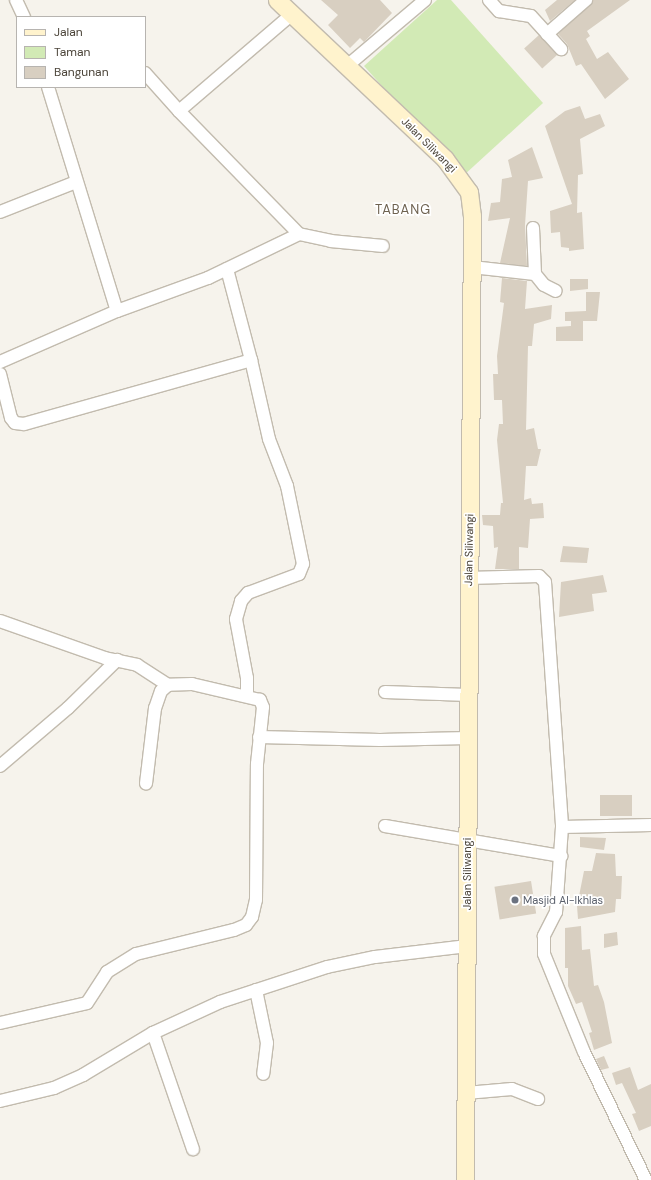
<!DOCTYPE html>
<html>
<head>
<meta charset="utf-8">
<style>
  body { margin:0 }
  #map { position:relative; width:651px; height:1180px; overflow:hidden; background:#f6f3ec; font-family:"DM Sans",sans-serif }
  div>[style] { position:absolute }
  .green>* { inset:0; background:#d2eab5 }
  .building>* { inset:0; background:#d8cfc1; transform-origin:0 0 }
  .roads { filter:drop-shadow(1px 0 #c2bbae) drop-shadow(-1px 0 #c2bbae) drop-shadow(0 1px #c2bbae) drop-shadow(0 -1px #c2bbae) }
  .minor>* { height:12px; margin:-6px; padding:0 6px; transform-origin:6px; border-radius:6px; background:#fff }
  .secondary>* { height:17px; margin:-8.5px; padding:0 8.5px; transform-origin:8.5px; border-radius:8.5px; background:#fff3cd }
  .dots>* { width:11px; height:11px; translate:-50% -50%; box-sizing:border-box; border:2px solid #fff; border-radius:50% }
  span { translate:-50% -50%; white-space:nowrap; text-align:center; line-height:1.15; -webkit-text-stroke:3.5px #fff; paint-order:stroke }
  .street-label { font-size:11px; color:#4b4439 }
  .worship-label { font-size:11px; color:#5b616d }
  .left { translate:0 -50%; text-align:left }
  .quarter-label { font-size:13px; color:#6e6250; letter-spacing:1px }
  .legend { position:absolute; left:16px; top:16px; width:130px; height:72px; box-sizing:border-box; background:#fff; border:1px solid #b7b4b0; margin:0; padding:5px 7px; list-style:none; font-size:12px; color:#4b4439 }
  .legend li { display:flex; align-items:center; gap:8px; height:20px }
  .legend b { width:20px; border:1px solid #b7b4b0 }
</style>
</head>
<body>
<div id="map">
  <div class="green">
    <i style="clip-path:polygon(437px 0,451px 0,543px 103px,463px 176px,364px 66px)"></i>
  </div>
  <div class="building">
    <i style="clip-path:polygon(321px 0,380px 0,392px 13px,364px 42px,360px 38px,350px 48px,328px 25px,338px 15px)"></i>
    <i style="clip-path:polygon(557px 0,575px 0,550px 21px,545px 10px)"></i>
    <i style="clip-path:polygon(593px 0,630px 0,587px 31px,590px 36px,586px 39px,597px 59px,608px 52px,629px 79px,605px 99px,581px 64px,576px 66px,567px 44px,558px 34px)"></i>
    <i style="left:539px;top:35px;width:27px;height:20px;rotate:48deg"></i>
    <i style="clip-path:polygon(580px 106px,585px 119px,600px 114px,605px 126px,580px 139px,583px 174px,578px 175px,577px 213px,582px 212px,584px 249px,569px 251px,569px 248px,561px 247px,560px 232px,551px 233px,550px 211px,572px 204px,545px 126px,565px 111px)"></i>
    <i style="clip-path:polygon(532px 147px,543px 178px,528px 181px,525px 225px,527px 266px,500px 263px,510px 218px,488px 221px,491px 203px,500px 202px,502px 179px,512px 177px,508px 160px)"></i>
    <i style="clip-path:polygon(502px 278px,527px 281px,525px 309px,552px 305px,551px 319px,534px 324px,532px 346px,528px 346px,526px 430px,534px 428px,538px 449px,541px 449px,537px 466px,526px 466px,524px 500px,531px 498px,532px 504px,543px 503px,544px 518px,530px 519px,528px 548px,519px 547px,519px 569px,495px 569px,498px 547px,494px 548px,493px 526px,483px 525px,482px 515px,500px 515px,501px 503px,503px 503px,497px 440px,499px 424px,503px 424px,502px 400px,494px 400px,493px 374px,498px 374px,497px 356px,504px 303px,500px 302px)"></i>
    <i style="clip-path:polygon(570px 279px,588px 279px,588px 289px,570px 291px)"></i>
    <i style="clip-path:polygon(586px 292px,600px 292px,597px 321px,583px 321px,583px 341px,556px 341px,556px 327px,571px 326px,571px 321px,565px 321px,565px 312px,586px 311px)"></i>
    <i style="clip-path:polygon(563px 546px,589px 548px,587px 563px,560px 562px)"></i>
    <i style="clip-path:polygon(603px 575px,607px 592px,592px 594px,594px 611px,559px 617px,561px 582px)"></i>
    <i style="left:632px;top:795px;width:21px;height:32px;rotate:90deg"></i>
    <i style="clip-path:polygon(580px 837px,606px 838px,604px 850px,580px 847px)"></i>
    <i style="clip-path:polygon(596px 853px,615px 854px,616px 876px,622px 876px,621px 899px,616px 899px,615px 912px,578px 919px,577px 906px,584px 871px,592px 871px)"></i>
    <i style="left:531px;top:881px;width:33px;height:37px;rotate:81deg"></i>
    <i style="clip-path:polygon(581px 926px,582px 950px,590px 949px,594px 986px,598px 985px,604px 1002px,612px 1043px,594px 1050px,589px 1033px,592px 1032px,582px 1002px,576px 1004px,568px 986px,568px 968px,565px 968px,565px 928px)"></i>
    <i style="clip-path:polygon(617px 932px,618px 945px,604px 948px,604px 934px)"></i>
    <i style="clip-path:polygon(604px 1056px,609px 1068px,601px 1070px,596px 1059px)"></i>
    <i style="clip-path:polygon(630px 1067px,638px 1090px,651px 1084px,651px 1126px,639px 1131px,632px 1114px,636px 1113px,622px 1083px,616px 1085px,612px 1073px)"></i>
  </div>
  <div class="roads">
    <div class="minor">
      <i style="left:16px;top:0;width:19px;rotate:65deg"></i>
      <i style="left:489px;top:0;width:15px;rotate:48deg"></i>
      <i style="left:499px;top:11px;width:32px;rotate:9deg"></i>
      <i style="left:531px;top:16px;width:45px;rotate:47.7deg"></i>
      <i style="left:547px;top:34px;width:52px;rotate:-41.1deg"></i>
      <i style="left:347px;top:66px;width:102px;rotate:-40.2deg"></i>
      <i style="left:145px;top:73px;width:51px;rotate:48.2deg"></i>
      <i style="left:179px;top:111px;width:149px;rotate:-40.6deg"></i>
      <i style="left:48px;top:87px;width:234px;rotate:72.9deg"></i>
      <i style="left:179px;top:111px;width:172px;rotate:45.7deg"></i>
      <i style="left:299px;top:234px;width:33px;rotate:12deg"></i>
      <i style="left:331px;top:241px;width:52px;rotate:5.5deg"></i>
      <i style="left:0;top:212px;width:82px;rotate:-21.5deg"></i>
      <i style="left:533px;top:228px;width:46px;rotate:87.5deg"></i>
      <i style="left:535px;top:274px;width:14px;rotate:51deg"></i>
      <i style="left:544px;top:285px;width:13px;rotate:27deg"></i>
      <i style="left:472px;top:267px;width:63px;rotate:6.3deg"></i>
      <i style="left:0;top:362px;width:128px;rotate:-23.6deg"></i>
      <i style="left:117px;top:311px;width:97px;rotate:-19.9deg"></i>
      <i style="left:208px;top:278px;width:101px;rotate:-25.8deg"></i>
      <i style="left:0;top:374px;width:45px;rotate:76deg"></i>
      <i style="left:11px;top:418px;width:6px;rotate:51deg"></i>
      <i style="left:15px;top:423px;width:9px;rotate:6deg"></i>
      <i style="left:24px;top:424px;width:236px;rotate:-15.7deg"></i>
      <i style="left:251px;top:360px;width:94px;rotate:-104.8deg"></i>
      <i style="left:468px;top:578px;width:71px;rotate:-1.6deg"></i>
      <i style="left:539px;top:576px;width:8px;rotate:45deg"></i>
      <i style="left:545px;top:582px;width:246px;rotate:86deg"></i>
      <i style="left:562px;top:827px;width:85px;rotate:94deg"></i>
      <i style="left:556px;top:912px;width:27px;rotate:117deg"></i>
      <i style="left:544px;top:936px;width:18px;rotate:90deg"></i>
      <i style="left:544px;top:954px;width:106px;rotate:67.8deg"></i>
      <i style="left:584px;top:1052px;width:142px;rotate:64.2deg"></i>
      <i style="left:0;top:621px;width:111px;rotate:19.4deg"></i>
      <i style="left:105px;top:658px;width:33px;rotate:12deg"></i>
      <i style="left:137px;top:665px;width:37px;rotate:33deg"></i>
      <i style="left:385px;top:692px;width:83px;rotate:2.1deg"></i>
      <i style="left:247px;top:695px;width:17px;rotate:-90deg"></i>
      <i style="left:247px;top:678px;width:60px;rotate:-100.6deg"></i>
      <i style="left:236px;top:619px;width:19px;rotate:-74deg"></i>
      <i style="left:241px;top:601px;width:11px;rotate:-49deg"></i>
      <i style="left:248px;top:593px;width:54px;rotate:-20.4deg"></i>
      <i style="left:299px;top:574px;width:11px;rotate:-68deg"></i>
      <i style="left:303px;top:564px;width:80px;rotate:-101.6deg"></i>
      <i style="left:287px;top:486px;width:50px;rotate:-111deg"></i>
      <i style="left:269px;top:439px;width:81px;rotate:-102.8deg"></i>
      <i style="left:259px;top:737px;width:121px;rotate:1.4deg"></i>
      <i style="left:380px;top:740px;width:88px;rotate:-1.3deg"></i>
      <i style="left:0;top:766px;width:89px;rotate:-40.5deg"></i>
      <i style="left:68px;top:708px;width:69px;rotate:-44.4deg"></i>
      <i style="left:385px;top:826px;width:179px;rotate:9.7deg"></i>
      <i style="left:562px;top:827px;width:89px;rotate:-1.3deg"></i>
      <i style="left:256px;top:990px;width:54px;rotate:78.3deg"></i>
      <i style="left:267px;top:1043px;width:31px;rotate:97deg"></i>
      <i style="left:0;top:1023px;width:89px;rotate:-12.9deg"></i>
      <i style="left:87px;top:1003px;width:37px;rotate:-57deg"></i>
      <i style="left:107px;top:972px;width:34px;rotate:-32deg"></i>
      <i style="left:136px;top:954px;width:101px;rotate:-13.8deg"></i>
      <i style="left:234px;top:930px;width:13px;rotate:-23deg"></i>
      <i style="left:246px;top:925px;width:10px;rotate:-53deg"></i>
      <i style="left:252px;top:917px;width:17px;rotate:-77deg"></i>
      <i style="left:256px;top:900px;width:136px;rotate:-89.6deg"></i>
      <i style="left:257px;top:764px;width:57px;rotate:-84deg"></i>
      <i style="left:263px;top:707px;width:8px;rotate:-113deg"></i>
      <i style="left:260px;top:700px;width:70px;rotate:-166.8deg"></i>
      <i style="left:192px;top:684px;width:24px;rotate:178deg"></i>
      <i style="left:168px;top:685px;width:9px;rotate:139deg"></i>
      <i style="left:161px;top:691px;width:18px;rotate:109deg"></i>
      <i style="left:155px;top:708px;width:76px;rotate:96.8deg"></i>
      <i style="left:153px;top:1033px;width:123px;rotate:71deg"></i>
      <i style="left:466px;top:1093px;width:46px;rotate:-5deg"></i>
      <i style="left:512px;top:1089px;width:28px;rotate:21deg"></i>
      <i style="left:0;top:1101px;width:56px;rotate:-13.5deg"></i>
      <i style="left:54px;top:1088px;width:32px;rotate:-24deg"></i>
      <i style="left:83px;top:1075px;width:82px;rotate:-31deg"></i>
      <i style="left:153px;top:1033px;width:74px;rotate:-24.8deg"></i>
      <i style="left:220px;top:1002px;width:113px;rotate:-18.1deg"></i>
      <i style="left:327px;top:967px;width:49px;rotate:-11.8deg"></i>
      <i style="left:375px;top:957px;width:93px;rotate:-6.8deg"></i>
    </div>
    <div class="secondary">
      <i style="left:277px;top:0;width:231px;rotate:43.4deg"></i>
      <i style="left:445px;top:159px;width:41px;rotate:54deg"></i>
      <i style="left:469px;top:192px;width:24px;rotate:83deg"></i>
      <i style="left:472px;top:216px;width:964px;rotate:90.42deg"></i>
    </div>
  </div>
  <div class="dots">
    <i style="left:515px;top:900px;background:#6b7280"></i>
  </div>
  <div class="street-label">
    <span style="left:429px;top:145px;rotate:45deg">Jalan Siliwangi</span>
    <span style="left:469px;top:550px;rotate:-89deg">Jalan Siliwangi</span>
    <span style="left:467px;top:874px;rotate:-90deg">Jalan Siliwangi</span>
  </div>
  <div class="worship-label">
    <span class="left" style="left:523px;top:900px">Masjid Al-Ikhlas</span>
  </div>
  <div class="quarter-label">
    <span style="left:403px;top:210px">TABANG</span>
  </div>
  <ul class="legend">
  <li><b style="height:5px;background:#fff3cd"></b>Jalan</li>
  <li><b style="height:11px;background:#d2eab5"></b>Taman</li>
  <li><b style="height:11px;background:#d8cfc1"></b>Bangunan</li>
  </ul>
</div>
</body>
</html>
